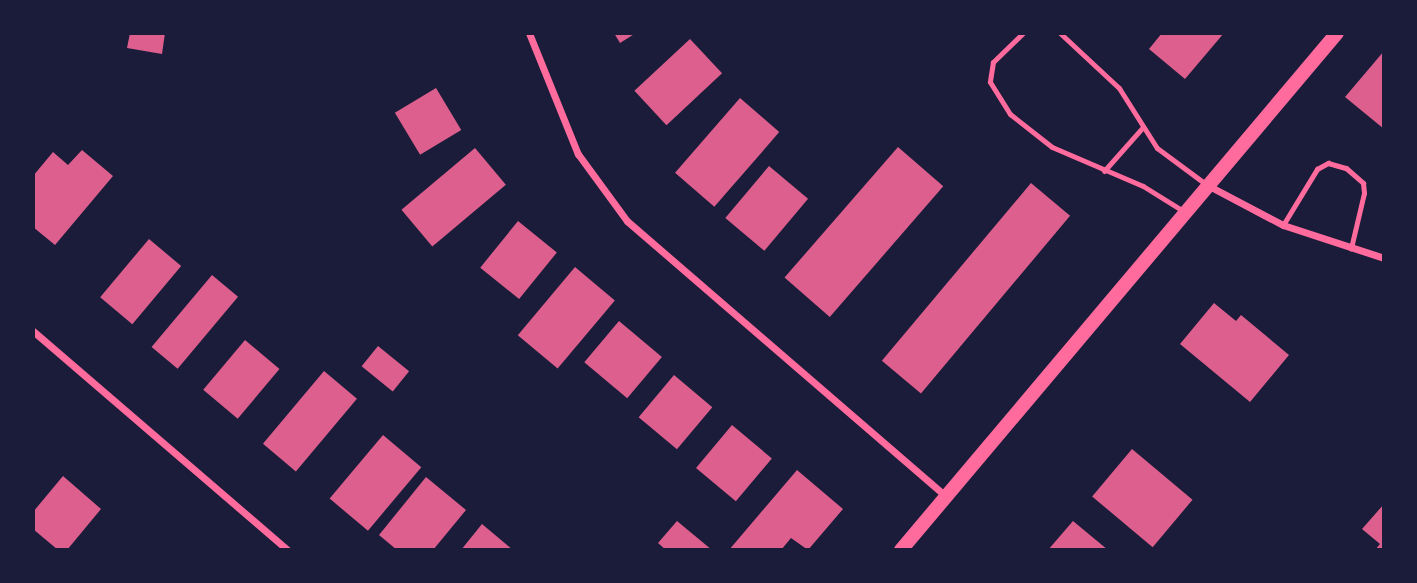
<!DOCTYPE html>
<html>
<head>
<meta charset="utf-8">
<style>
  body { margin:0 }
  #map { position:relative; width:1417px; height:583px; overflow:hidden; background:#1b1b3a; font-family:Bitter,serif }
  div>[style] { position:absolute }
  .building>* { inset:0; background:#dd5f8e; transform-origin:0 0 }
  .service>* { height:5px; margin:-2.5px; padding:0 2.5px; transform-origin:2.5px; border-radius:2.5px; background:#ff6b9d }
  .minor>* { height:7px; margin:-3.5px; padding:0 3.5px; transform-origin:3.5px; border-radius:3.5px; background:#ff6b9d }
  .secondary>* { height:14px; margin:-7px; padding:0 7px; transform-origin:7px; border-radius:7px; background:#ff6b9d }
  span { translate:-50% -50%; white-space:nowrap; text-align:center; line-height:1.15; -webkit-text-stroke:6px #1b1b3a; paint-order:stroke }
  .frame { position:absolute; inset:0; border:35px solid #1b1b3a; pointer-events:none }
</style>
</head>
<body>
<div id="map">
  <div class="building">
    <i style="clip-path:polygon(130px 33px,165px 33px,162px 54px,127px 48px)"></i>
    <i style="clip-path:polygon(614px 33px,636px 33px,620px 43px)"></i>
    <i style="clip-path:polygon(1162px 33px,1224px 33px,1185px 79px,1149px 49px)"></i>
    <i style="left:690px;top:39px;width:47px;height:76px;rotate:47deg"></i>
    <i style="clip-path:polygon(1384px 51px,1384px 129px,1345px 97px)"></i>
    <i style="left:436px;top:88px;width:49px;height:48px;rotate:59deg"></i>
    <i style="left:740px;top:98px;width:52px;height:99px;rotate:41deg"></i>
    <i style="left:898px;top:147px;width:60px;height:173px;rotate:41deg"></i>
    <i style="left:475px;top:148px;width:48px;height:96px;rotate:50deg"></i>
    <i style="clip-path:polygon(82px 150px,113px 176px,55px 245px,33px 227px,33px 176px,53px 152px,68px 165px)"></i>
    <i style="left:769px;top:166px;width:51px;height:68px;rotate:40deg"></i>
    <i style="left:1031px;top:183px;width:51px;height:232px;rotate:40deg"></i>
    <i style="left:518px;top:221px;width:50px;height:60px;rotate:39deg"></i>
    <i style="left:149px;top:239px;width:42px;height:76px;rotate:40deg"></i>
    <i style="left:575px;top:267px;width:52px;height:89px;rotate:40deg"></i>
    <i style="left:212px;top:275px;width:34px;height:94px;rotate:40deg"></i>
    <i style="clip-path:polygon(1214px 303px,1236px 321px,1241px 315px,1289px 355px,1250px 402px,1180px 344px)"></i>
    <i style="left:619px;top:321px;width:56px;height:54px;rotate:40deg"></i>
    <i style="left:245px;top:340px;width:45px;height:65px;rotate:40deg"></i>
    <i style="left:378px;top:346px;width:40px;height:26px;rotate:39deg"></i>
    <i style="left:324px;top:371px;width:43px;height:95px;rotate:40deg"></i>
    <i style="left:674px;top:375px;width:50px;height:55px;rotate:40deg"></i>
    <i style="left:732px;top:425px;width:52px;height:56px;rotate:40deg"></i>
    <i style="left:383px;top:435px;width:50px;height:83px;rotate:40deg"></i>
    <i style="left:1132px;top:449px;width:79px;height:62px;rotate:40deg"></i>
    <i style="clip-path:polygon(797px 470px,843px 509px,808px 550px,791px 538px,781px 550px,729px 550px)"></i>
    <i style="clip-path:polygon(63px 476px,101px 509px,67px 550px,58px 550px,33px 529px,33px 512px)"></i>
    <i style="clip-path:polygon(426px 477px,466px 510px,433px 550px,397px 550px,379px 535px)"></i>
    <i style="clip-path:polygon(1384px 504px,1384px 550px,1375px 550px,1380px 544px,1362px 529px)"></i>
    <i style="clip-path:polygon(677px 521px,712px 550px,666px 550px,658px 543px)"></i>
    <i style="clip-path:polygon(1073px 521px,1108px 550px,1048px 550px)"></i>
    <i style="clip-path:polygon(482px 524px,513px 550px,461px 550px)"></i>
  </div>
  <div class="service">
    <i style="left:1023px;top:33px;width:42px;rotate:136deg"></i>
    <i style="left:993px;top:62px;width:20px;rotate:99deg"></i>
    <i style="left:990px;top:82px;width:38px;rotate:58deg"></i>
    <i style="left:1010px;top:114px;width:53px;rotate:38.2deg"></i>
    <i style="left:1052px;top:147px;width:99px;rotate:23.2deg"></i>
    <i style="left:1143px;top:186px;width:49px;rotate:31.8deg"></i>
    <i style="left:1060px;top:33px;width:81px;rotate:43deg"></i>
    <i style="left:1119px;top:88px;width:71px;rotate:57.7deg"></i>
    <i style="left:1157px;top:148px;width:62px;rotate:36.5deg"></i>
    <i style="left:1104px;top:171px;width:57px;rotate:-48.5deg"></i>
    <i style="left:1283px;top:225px;width:66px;rotate:-58.7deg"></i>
    <i style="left:1317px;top:169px;width:13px;rotate:-29deg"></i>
    <i style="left:1328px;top:163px;width:19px;rotate:16deg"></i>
    <i style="left:1346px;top:168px;width:23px;rotate:41deg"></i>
    <i style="left:1363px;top:183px;width:10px;rotate:84deg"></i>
    <i style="left:1364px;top:193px;width:57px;rotate:103.3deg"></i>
  </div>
  <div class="minor">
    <i style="left:529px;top:33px;width:131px;rotate:68deg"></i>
    <i style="left:578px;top:154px;width:83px;rotate:53.8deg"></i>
    <i style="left:627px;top:221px;width:421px;rotate:40.8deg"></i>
    <i style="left:1209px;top:186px;width:84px;rotate:27.8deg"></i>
    <i style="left:1283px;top:225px;width:106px;rotate:18.1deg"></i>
    <i style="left:33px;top:331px;width:336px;rotate:40.7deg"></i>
  </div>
  <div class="secondary">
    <i style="left:901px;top:550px;width:676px;rotate:-49.86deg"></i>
  </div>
  <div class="frame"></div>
</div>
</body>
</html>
